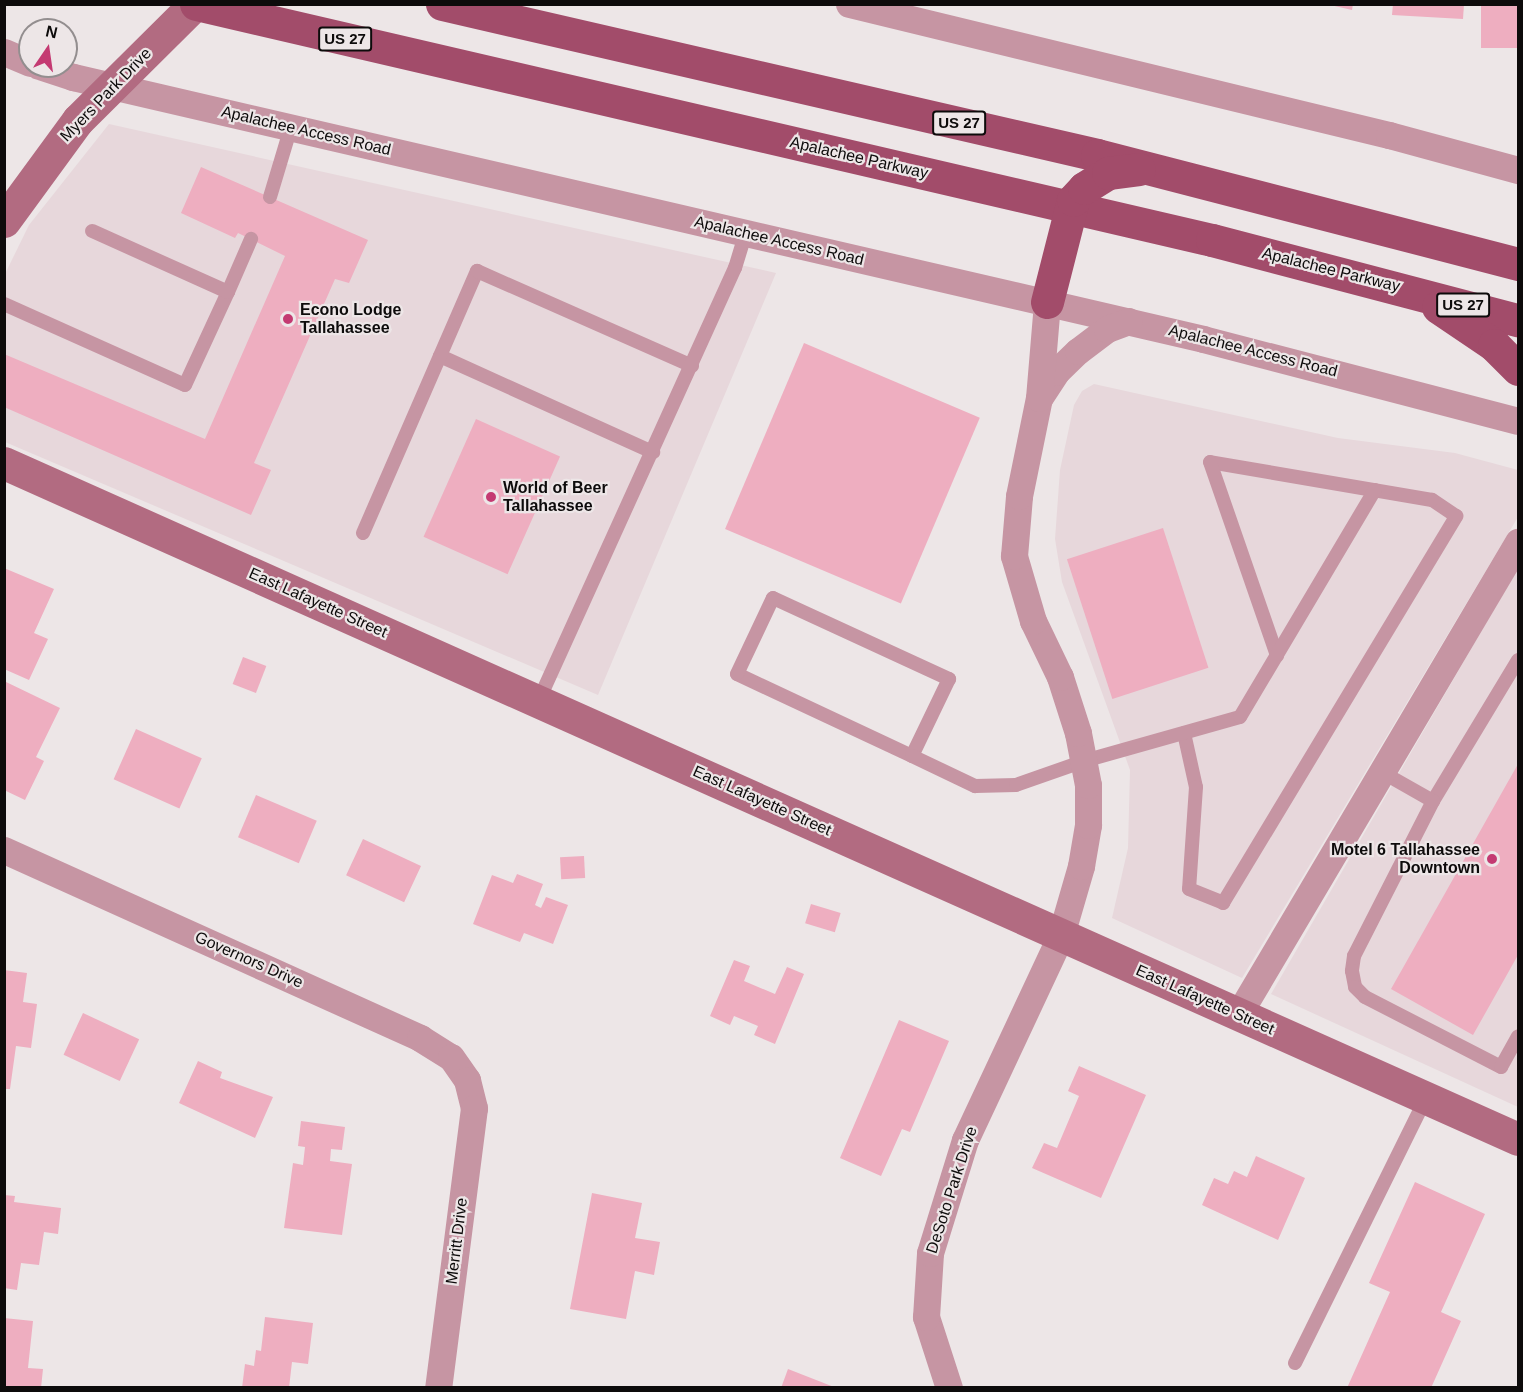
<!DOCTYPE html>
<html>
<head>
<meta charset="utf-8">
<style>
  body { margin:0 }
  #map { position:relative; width:1523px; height:1392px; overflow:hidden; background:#ede6e7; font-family:Arial,sans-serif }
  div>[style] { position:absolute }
  .built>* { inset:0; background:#e7d7db }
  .building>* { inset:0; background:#eeaec0; transform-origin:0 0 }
  .lane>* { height:14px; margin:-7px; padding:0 7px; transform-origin:7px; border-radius:7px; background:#c695a3 }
  .street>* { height:27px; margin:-13.5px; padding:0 13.5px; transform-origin:13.5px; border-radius:13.5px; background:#c695a3 }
  .secondary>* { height:33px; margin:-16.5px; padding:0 16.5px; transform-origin:16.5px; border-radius:16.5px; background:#b26b81 }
  .primary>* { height:33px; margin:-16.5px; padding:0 16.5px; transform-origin:16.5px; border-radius:16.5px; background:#a24c6a }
  .dots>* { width:16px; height:16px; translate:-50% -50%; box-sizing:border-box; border:3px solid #ede6e7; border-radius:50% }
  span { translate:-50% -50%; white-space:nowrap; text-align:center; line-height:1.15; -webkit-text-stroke:4.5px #ede6e7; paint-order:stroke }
  .shield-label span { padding:2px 4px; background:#ede6e7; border:2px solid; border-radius:4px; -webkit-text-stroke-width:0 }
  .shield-label { font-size:15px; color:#0d0b0b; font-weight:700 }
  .street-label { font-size:16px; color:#0d0b0b }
  .poi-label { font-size:16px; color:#0d0b0b; font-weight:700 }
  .left { translate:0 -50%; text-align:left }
  .right { translate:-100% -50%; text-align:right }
  .frame { position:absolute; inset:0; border:6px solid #0d0b0b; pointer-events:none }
  .north { position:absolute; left:18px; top:18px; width:60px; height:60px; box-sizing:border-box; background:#ede6e7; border:2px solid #938e8f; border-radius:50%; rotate:13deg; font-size:16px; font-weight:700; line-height:24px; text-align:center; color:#0d0b0b }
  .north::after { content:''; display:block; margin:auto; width:21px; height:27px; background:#c43a72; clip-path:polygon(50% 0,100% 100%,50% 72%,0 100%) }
</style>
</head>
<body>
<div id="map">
  <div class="built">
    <i style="clip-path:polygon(109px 124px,776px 273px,598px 695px,5px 442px,4px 276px,29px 225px)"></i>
    <i style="clip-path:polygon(1094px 384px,1338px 438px,1455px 453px,1518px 470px,1518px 517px,1242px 978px,1112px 918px,1128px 848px,1130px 770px,1062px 582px,1055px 539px,1060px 470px,1074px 405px,1082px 391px)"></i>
    <i style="clip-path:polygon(1518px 568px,1518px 1107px,1271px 994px)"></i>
  </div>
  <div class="building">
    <i style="clip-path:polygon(1326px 4px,1353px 4px,1352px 10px)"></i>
    <i style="clip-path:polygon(1393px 4px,1464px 4px,1463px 19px,1392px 15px)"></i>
    <i style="left:1481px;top:4px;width:37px;height:44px"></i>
    <i style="clip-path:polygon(201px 167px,368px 240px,349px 283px,335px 279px,254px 463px,271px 470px,251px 515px,4px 407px,4px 354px,205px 439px,285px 256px,238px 233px,235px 238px,181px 213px)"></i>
    <i style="left:804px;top:343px;width:191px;height:202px;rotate:23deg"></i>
    <i style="left:476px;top:419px;width:92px;height:129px;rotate:24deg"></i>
    <i style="left:1163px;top:528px;width:147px;height:101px;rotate:72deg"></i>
    <i style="clip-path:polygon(4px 568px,54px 589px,34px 633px,48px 639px,29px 680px,4px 669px)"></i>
    <i style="left:243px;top:657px;width:25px;height:29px;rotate:21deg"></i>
    <i style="clip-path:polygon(4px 681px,60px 708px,36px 757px,44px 761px,25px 800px,4px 790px)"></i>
    <i style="left:136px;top:729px;width:72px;height:55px;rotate:24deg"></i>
    <i style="clip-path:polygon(1518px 764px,1518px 955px,1473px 1035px,1391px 989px)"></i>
    <i style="left:256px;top:795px;width:66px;height:46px;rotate:23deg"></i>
    <i style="left:363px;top:839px;width:64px;height:40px;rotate:25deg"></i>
    <i style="left:584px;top:856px;width:22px;height:24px;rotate:87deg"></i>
    <i style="clip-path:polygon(517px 874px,543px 884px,535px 905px,541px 908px,546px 897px,568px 905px,553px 944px,524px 933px,520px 942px,473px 924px,492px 875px,513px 883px)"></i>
    <i style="left:811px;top:904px;width:31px;height:20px;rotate:17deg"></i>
    <i style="clip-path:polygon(734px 960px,750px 966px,744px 981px,775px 994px,787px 967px,804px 974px,775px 1044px,754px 1035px,758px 1026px,734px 1016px,730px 1025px,710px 1016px)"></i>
    <i style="clip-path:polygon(4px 970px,27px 973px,23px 1002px,37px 1004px,31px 1048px,16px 1046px,10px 1089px,4px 1089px)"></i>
    <i style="left:83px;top:1013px;width:62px;height:46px;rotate:25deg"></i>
    <i style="clip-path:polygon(899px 1020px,949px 1041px,910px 1132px,902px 1129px,881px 1176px,840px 1158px)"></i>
    <i style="clip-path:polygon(198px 1061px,222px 1072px,220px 1078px,273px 1097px,255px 1138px,179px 1103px)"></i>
    <i style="clip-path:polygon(1079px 1066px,1146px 1095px,1101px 1198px,1032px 1168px,1044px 1143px,1057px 1148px,1079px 1096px,1068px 1091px)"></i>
    <i style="clip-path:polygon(301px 1121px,345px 1127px,342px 1150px,331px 1149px,330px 1161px,352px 1164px,342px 1235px,284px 1228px,293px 1163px,303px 1165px,305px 1147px,298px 1146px)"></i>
    <i style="clip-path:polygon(1256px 1156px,1305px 1178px,1278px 1240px,1202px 1205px,1214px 1178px,1228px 1184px,1234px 1171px,1247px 1177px)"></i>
    <i style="clip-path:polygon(1415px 1182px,1485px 1214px,1441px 1312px,1461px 1321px,1431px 1388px,1347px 1388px,1390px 1292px,1369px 1283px)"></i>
    <i style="clip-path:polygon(592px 1193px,642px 1203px,635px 1238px,660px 1242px,654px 1275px,635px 1271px,626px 1319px,570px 1309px)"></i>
    <i style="clip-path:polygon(4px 1195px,15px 1196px,14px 1202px,61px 1208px,58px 1234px,44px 1232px,39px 1265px,21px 1263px,17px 1290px,4px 1288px)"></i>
    <i style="clip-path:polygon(265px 1317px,313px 1323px,308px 1364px,292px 1362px,289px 1388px,242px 1388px,245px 1364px,254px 1366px,256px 1350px,261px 1351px)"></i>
    <i style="clip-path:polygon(4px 1318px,33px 1321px,28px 1368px,43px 1369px,41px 1388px,4px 1388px)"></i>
    <i style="clip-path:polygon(788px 1369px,834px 1387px,834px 1388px,781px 1388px)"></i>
  </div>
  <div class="lane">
    <i style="left:270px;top:197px;width:73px;rotate:-73.3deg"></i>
    <i style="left:228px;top:292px;width:58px;rotate:-66.5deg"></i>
    <i style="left:4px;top:304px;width:198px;rotate:24.1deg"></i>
    <i style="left:185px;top:385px;width:102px;rotate:-65.2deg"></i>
    <i style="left:228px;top:292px;width:149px;rotate:-155.8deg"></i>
    <i style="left:440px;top:356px;width:234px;rotate:24.3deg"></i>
    <i style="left:363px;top:533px;width:286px;rotate:-66.5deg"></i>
    <i style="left:477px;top:271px;width:235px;rotate:23.8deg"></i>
    <i style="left:1518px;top:660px;width:165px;rotate:121.1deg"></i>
    <i style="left:1433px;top:801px;width:174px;rotate:117deg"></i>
    <i style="left:1354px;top:956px;width:15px;rotate:98deg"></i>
    <i style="left:1352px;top:971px;width:16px;rotate:79deg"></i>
    <i style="left:1355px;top:987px;width:14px;rotate:45deg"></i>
    <i style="left:1365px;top:997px;width:153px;rotate:27.2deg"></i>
    <i style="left:1501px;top:1067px;width:35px;rotate:-61deg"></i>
    <i style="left:538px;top:702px;width:477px;rotate:-65.6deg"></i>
    <i style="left:735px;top:268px;width:37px;rotate:-73deg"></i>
    <i style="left:1184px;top:733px;width:55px;rotate:77.5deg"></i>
    <i style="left:1196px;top:787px;width:102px;rotate:93.9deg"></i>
    <i style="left:1189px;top:889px;width:37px;rotate:22deg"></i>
    <i style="left:1223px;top:903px;width:452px;rotate:-58.9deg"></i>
    <i style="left:1456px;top:516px;width:29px;rotate:-146deg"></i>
    <i style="left:1432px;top:500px;width:225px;rotate:-170.3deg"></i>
    <i style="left:1210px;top:462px;width:205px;rotate:70.9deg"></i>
    <i style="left:912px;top:756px;width:193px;rotate:-154.9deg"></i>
    <i style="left:737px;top:674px;width:84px;rotate:-64.7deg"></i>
    <i style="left:773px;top:598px;width:194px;rotate:24.7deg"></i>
    <i style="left:949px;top:679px;width:85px;rotate:115.7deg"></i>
    <i style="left:912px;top:756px;width:70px;rotate:25.5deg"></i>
    <i style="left:975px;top:786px;width:41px;rotate:-1.4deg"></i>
    <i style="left:1016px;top:785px;width:72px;rotate:-19.4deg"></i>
    <i style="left:1084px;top:761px;width:162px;rotate:-15.8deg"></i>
    <i style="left:1240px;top:717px;width:264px;rotate:-59.3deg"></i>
    <i style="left:1380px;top:771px;width:61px;rotate:29.5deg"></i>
    <i style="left:1295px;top:1363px;width:296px;rotate:-63.7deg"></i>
  </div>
  <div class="street">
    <i style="left:849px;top:4px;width:556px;rotate:13.64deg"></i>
    <i style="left:1389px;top:135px;width:134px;rotate:15.2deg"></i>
    <i style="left:4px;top:52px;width:28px;rotate:23deg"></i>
    <i style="left:39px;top:66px;width:36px;rotate:18deg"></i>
    <i style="left:73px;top:77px;width:1160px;rotate:13.05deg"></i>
    <i style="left:1203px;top:339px;width:325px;rotate:14.6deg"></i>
    <i style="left:1040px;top:397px;width:30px;rotate:-57deg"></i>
    <i style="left:1056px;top:372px;width:30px;rotate:-44deg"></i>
    <i style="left:1078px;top:351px;width:36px;rotate:-37deg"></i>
    <i style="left:1107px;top:329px;width:23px;rotate:-20deg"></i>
    <i style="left:4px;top:850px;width:457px;rotate:24.3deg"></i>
    <i style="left:420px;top:1038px;width:36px;rotate:32deg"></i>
    <i style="left:451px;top:1057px;width:28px;rotate:55deg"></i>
    <i style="left:467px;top:1080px;width:29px;rotate:76deg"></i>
    <i style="left:474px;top:1108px;width:282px;rotate:97.3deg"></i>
    <i style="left:1238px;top:1015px;width:550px;rotate:-59.38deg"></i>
    <i style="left:949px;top:1388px;width:75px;rotate:-107.9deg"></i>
    <i style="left:926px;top:1317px;width:64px;rotate:-86.4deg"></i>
    <i style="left:930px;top:1253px;width:118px;rotate:-72.8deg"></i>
    <i style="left:965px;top:1140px;width:226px;rotate:-64.9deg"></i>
    <i style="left:1061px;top:935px;width:72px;rotate:-73.8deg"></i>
    <i style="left:1081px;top:866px;width:42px;rotate:-80.3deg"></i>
    <i style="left:1088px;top:825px;width:40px;rotate:-90deg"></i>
    <i style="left:1088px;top:785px;width:53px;rotate:-100.9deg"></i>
    <i style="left:1078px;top:733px;width:59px;rotate:-107.8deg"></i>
    <i style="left:1060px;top:677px;width:62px;rotate:-115.7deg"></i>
    <i style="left:1033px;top:621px;width:68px;rotate:-106.3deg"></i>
    <i style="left:1014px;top:556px;width:60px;rotate:-85.2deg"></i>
    <i style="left:1019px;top:496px;width:100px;rotate:-78.5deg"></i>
    <i style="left:1039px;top:398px;width:96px;rotate:-85.2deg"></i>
  </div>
  <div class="secondary">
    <i style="left:4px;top:221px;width:125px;rotate:-53.8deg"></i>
    <i style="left:78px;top:120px;width:165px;rotate:-44.8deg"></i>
    <i style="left:4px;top:463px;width:1658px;rotate:24.06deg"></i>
  </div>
  <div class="primary">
    <i style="left:196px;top:4px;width:1043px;rotate:13.08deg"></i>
    <i style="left:1212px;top:240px;width:316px;rotate:14.7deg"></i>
    <i style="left:442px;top:4px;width:672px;rotate:12.98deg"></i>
    <i style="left:1097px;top:155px;width:435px;rotate:14.5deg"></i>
    <i style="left:1047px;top:302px;width:105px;rotate:-75.7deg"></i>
    <i style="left:1073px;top:200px;width:16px;rotate:-47deg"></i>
    <i style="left:1084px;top:188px;width:28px;rotate:-32deg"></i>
    <i style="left:1108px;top:173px;width:31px;rotate:-7deg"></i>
    <i style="left:1438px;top:307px;width:68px;rotate:34.2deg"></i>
    <i style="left:1494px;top:345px;width:34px;rotate:45deg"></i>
  </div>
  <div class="dots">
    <i style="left:288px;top:319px;background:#c43a72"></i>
    <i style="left:491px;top:497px;background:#c43a72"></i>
    <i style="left:1492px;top:859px;background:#c43a72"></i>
  </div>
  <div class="shield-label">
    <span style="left:345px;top:39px">US 27</span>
    <span style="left:959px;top:123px">US 27</span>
    <span style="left:1463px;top:305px">US 27</span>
  </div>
  <div class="street-label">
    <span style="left:106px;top:95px;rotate:-46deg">Myers Park Drive</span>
    <span style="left:306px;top:131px;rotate:13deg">Apalachee Access Road</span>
    <span style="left:859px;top:158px;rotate:13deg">Apalachee Parkway</span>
    <span style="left:779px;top:241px;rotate:13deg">Apalachee Access Road</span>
    <span style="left:1331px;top:270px;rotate:14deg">Apalachee Parkway</span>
    <span style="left:1253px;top:351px;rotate:14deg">Apalachee Access Road</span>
    <span style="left:318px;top:603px;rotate:24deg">East Lafayette Street</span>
    <span style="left:762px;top:801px;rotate:24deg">East Lafayette Street</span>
    <span style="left:249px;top:960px;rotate:24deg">Governors Drive</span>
    <span style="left:1205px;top:1000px;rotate:24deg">East Lafayette Street</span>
    <span style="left:952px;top:1190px;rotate:-72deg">DeSoto Park Drive</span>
    <span style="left:457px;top:1241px;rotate:-83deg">Merritt Drive</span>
  </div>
  <div class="poi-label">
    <span class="left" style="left:300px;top:319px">Econo Lodge<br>Tallahassee</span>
    <span class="left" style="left:503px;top:497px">World of Beer<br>Tallahassee</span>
    <span class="right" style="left:1480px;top:859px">Motel 6 Tallahassee<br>Downtown</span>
  </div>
  <div class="frame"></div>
  <div class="north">N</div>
</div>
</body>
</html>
